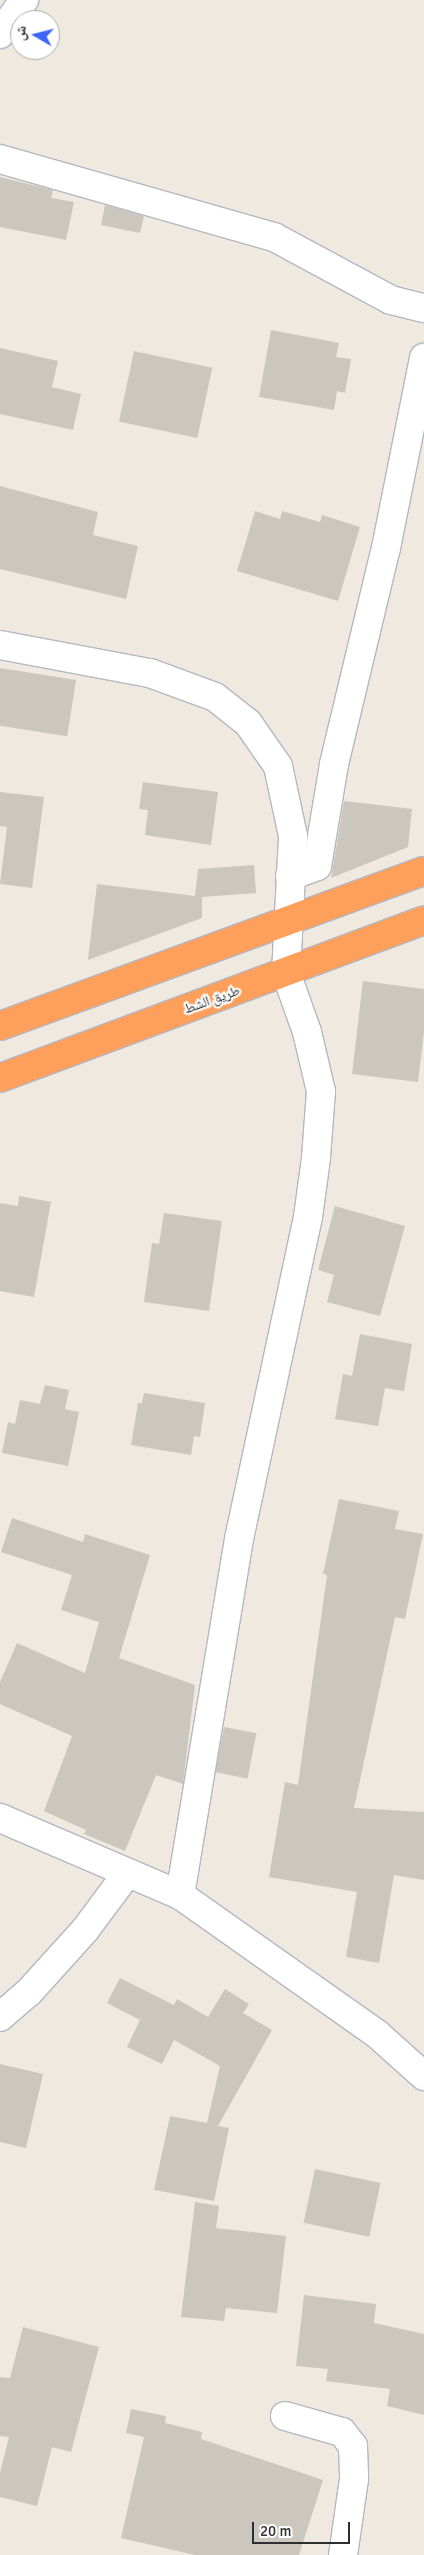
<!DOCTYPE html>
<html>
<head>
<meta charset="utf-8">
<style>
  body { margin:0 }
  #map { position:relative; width:424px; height:2555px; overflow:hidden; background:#f0e9e0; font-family:Signika,"Noto Naskh Arabic",sans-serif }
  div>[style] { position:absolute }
  .building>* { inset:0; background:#cbc7be; transform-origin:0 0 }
  .roads { filter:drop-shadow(1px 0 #b4b7c2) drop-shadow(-1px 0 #b4b7c2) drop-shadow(0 1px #b4b7c2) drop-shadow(0 -1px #b4b7c2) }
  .street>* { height:28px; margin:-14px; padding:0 14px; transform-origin:14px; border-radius:14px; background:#fff }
  .highway>* { height:28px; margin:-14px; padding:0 14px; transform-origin:14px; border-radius:14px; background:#ff9f5c }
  span { translate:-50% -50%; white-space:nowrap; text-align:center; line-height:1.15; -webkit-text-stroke:4.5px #fff; paint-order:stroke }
  .street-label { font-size:14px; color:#2e2e2e }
  .north { position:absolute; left:10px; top:10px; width:50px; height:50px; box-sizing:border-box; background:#fff; border:1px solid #ababab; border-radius:50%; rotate:278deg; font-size:14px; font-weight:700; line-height:20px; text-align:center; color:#2e2e2e }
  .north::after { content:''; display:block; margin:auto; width:18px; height:22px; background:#3e66ff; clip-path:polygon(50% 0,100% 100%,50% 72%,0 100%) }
  .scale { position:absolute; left:252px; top:2522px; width:98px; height:22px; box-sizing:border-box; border:2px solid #2e2e2e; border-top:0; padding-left:6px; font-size:15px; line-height:18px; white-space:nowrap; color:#2e2e2e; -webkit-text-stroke:4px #fff; paint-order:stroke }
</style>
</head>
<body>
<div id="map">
  <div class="building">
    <i style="clip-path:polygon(0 177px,53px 190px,51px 198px,74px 202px,66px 240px,0 227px)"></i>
    <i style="clip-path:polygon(105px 205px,144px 216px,140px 233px,101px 225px)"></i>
    <i style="clip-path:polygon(271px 330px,339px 343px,336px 357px,351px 359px,345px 393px,337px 391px,334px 410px,259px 397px)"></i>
    <i style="clip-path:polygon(0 348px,58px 361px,52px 387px,81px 394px,73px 430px,0 414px)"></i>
    <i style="left:134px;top:351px;width:80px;height:72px;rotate:12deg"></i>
    <i style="clip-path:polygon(0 486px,98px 512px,93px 535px,138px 546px,126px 599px,0 569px)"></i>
    <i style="clip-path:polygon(255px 511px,280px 519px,282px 511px,320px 522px,322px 515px,360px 527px,338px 601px,237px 571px)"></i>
    <i style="left:0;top:668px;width:77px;height:57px;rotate:9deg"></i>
    <i style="clip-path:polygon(143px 782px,218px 792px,211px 845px,145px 835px,148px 810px,139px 809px)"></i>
    <i style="clip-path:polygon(0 792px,44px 797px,32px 888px,0 884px,7px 827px,0 826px)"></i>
    <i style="clip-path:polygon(344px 801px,412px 809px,408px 847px,331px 878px)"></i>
    <i style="clip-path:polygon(254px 865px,256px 893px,202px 897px,202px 918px,88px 960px,97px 884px,195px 896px,198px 869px)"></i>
    <i style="clip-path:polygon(363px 981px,424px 989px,424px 1032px,418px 1082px,352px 1074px)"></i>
    <i style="clip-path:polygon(19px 1196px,51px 1202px,34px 1297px,0 1291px,0 1203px,18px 1206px)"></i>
    <i style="clip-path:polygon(335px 1206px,405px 1226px,380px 1316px,327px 1302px,334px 1275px,318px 1270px)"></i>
    <i style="clip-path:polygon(164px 1213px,222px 1221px,209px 1311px,144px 1302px,152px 1243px,159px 1244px)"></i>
    <i style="clip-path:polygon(360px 1334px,412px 1344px,404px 1391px,385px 1388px,378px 1426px,335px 1419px,343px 1374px,352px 1376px)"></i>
    <i style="clip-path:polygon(45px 1385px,69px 1390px,65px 1409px,79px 1412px,68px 1466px,2px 1453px,8px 1422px,15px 1424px,20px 1400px,40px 1404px)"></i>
    <i style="clip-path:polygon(144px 1393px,205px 1403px,200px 1437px,194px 1436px,191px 1455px,131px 1445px,138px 1403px,142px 1403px)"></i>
    <i style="clip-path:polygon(339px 1499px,399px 1511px,395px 1529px,423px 1534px,405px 1619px,395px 1617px,354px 1808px,424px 1812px,424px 1880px,394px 1875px,379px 1963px,346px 1957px,357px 1892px,269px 1877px,285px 1782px,298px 1785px,327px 1575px,323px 1574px)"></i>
    <i style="clip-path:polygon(12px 1518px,83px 1542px,85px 1534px,150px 1555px,119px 1658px,195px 1685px,183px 1784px,156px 1775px,125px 1851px,84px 1834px,86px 1830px,44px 1811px,72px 1736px,0 1704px,0 1682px,17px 1643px,85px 1673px,99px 1622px,61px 1610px,72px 1575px,1px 1552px)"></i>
    <i style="left:224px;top:1727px;width:33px;height:46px;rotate:11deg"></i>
    <i style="clip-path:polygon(120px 1978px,174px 2005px,177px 1999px,208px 2017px,225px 1989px,249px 2004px,243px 2013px,272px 2030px,218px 2126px,229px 2128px,214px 2201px,154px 2190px,170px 2116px,207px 2123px,220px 2066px,174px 2040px,162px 2064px,127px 2047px,140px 2020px,107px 2003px)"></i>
    <i style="clip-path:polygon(0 2064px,43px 2074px,26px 2148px,0 2142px)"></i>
    <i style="left:315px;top:2169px;width:67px;height:55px;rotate:12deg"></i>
    <i style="clip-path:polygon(195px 2202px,219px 2206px,216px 2228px,286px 2236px,277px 2313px,226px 2308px,224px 2321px,181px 2317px)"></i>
    <i style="clip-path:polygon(304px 2295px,376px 2304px,374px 2323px,424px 2334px,424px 2415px,387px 2406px,390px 2389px,326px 2381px,328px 2369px,296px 2366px)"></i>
    <i style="clip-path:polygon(23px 2327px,99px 2347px,71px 2452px,52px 2447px,37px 2506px,0 2497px,0 2473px,9px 2437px,0 2436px,0 2377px,10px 2378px)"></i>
    <i style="clip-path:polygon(131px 2409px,166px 2416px,165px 2423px,202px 2432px,201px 2439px,323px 2480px,299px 2555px,195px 2555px,121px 2538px,144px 2437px,126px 2433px)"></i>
  </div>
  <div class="roads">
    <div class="street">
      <i style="left:0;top:34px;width:42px;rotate:-54.8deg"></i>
      <i style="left:0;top:159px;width:285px;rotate:15.9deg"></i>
      <i style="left:274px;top:237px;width:133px;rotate:28.3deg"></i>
      <i style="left:391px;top:300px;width:34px;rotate:14deg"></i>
      <i style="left:0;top:645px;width:153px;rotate:10.6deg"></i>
      <i style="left:150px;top:673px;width:69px;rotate:20.3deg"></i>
      <i style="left:215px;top:697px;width:42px;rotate:38.2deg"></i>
      <i style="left:248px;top:723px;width:52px;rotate:55.1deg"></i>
      <i style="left:278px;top:766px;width:72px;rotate:77.9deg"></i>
      <i style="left:293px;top:836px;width:137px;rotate:92.9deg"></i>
      <i style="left:286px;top:973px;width:63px;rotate:70.4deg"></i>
      <i style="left:307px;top:1032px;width:61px;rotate:76.7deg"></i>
      <i style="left:321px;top:1091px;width:67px;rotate:94.3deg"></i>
      <i style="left:316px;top:1158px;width:60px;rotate:97.7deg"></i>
      <i style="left:308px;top:1217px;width:329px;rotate:102.1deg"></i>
      <i style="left:239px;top:1539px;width:361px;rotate:99.4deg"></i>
      <i style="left:290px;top:876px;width:29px;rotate:-20deg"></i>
      <i style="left:317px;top:866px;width:103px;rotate:-80.5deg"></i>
      <i style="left:334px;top:764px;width:222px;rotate:-76.5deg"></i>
      <i style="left:386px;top:548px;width:194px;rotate:-78.7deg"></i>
      <i style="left:0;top:1818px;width:196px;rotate:23.2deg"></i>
      <i style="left:180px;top:1895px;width:241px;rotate:35.2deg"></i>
      <i style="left:377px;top:2034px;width:63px;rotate:41.8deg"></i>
      <i style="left:0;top:2017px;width:38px;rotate:-41deg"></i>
      <i style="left:29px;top:1992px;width:84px;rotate:-47.9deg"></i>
      <i style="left:85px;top:1930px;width:69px;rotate:-53.3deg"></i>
      <i style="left:285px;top:2416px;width:59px;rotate:15.7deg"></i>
      <i style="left:342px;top:2432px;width:18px;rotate:52deg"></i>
      <i style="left:353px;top:2446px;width:33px;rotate:88deg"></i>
      <i style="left:354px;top:2479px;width:77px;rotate:98.2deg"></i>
    </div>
    <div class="highway">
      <i style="left:0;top:1026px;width:451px;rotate:-20.1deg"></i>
      <i style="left:0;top:1078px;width:452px;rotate:-20.4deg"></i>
    </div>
  </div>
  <div class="street-label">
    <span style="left:212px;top:1000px;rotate:-20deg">طريق الشط</span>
  </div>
  <div class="north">ش</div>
  <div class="scale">20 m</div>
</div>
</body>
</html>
